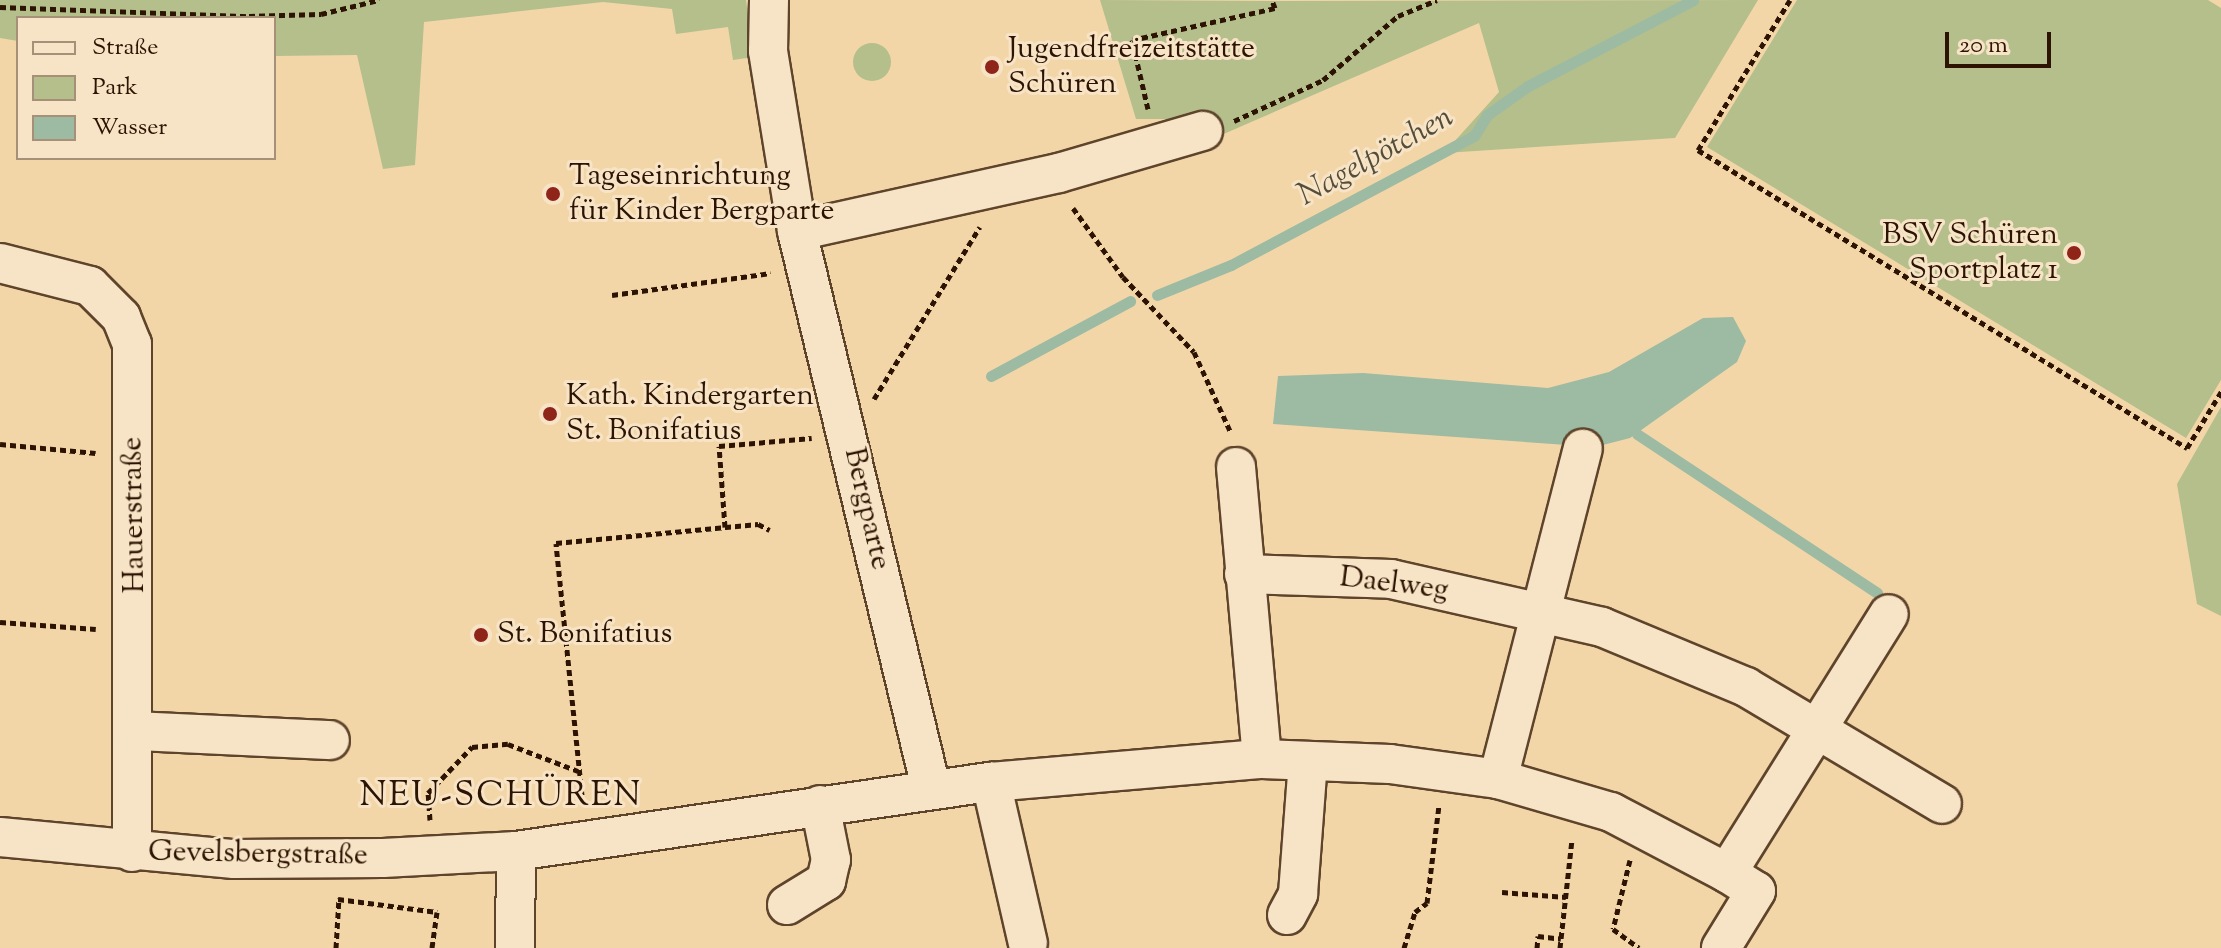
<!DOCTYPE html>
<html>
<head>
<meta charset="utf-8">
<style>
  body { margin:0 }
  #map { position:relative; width:2221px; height:948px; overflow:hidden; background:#f3d6a8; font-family:"Sorts Mill Goudy",serif }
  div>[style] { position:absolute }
  .green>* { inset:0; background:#b4bf8c }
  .round { border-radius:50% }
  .water>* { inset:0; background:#9dbaa3 }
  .stream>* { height:11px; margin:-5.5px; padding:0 5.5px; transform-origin:5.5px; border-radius:5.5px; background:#9dbaa3 }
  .path>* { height:5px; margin-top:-2.5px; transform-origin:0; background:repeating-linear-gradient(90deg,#2d1301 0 6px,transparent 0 10px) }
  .roads { filter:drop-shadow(2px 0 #5e442b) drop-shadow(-2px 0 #5e442b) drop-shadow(0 2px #5e442b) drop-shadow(0 -2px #5e442b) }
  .minor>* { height:38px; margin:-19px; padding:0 19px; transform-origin:19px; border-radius:19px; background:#f7e4c6 }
  .dots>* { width:22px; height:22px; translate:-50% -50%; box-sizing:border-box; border:4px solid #f7e4c6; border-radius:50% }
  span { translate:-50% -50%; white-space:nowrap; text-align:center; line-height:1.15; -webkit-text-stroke:6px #f7e4c6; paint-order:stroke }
  .poi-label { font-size:30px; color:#2d1301 }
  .left { translate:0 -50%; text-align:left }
  .right { translate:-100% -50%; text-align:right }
  .street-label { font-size:30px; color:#2d1301 }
  .water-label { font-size:32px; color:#544d3a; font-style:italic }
  .quarter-label { font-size:34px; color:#2d1301; letter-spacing:2px }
  .legend { position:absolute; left:16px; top:16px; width:260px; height:144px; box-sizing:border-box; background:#f7e4c6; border:2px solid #a69077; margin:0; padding:10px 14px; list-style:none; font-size:24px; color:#2d1301 }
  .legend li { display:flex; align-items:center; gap:16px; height:40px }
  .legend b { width:40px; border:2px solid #a69077 }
  .scale { position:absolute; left:1945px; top:32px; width:106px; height:36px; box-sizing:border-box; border:4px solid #2d1301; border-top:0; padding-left:10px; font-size:24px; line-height:28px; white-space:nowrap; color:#2d1301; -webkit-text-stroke:6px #f7e4c6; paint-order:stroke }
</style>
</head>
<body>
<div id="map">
  <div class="green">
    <i style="clip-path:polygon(0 0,746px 0,754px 57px,733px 60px,728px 27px,676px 34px,672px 9px,603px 2px,424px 22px,415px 165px,383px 169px,357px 55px,274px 56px,274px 18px,18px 18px,18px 41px,0 38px)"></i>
    <i style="clip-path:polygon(1100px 0,1280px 1px,1758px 0,1675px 138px,1444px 153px,1499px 92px,1479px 23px,1196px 146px,1169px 119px,1136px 119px)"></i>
    <i style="clip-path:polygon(1797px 0,2208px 0,2221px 8px,2221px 380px,2186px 438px,1707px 147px)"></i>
    <i class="round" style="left:853px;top:43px;width:38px;height:38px"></i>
    <i style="clip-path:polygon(2221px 407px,2221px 616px,2197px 604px,2177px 484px)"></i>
  </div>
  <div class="water">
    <i style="clip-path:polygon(1733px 317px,1746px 341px,1737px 362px,1630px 438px,1595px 447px,1273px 424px,1278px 376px,1363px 373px,1548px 388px,1609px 372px,1703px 318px)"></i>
  </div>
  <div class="stream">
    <i style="left:1157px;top:295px;width:80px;rotate:-22.1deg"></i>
    <i style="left:1231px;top:265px;width:275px;rotate:-28deg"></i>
    <i style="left:1474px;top:136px;width:25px;rotate:-58deg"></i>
    <i style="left:1487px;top:115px;width:50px;rotate:-35.3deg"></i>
    <i style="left:1528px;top:86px;width:186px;rotate:-27.5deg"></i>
    <i style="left:991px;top:376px;width:158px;rotate:-28.3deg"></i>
    <i style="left:1637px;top:434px;width:288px;rotate:33.5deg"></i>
  </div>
  <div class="path">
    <i style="left:1790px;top:0;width:176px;rotate:121.5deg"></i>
    <i style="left:1698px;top:150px;width:573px;rotate:31.36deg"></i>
    <i style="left:2187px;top:448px;width:66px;rotate:-58.7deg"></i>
    <i style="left:0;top:7px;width:249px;rotate:2.1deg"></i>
    <i style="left:249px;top:16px;width:72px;rotate:-1.6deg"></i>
    <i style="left:321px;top:14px;width:60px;rotate:-13.6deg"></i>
    <i style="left:1148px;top:109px;width:71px;rotate:-103.1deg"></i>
    <i style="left:1132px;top:40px;width:147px;rotate:-12.6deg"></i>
    <i style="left:1275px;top:8px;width:9px;rotate:-111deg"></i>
    <i style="left:1234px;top:121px;width:98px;rotate:-24.7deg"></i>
    <i style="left:1323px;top:80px;width:99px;rotate:-40.5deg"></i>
    <i style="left:1398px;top:16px;width:42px;rotate:-22.3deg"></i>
    <i style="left:1073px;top:208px;width:85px;rotate:54.1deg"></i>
    <i style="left:1123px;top:277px;width:103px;rotate:46.6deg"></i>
    <i style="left:1194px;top:352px;width:89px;rotate:65.4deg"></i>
    <i style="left:612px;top:295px;width:160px;rotate:-7.9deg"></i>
    <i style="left:874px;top:399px;width:202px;rotate:-58.4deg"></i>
    <i style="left:0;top:444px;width:96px;rotate:5.4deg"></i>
    <i style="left:725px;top:527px;width:81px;rotate:-94.2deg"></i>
    <i style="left:719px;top:446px;width:93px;rotate:-4.9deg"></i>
    <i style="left:0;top:622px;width:96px;rotate:4.2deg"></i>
    <i style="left:583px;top:805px;width:263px;rotate:-95.9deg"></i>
    <i style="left:556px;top:543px;width:203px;rotate:-5.4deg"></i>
    <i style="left:758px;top:524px;width:13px;rotate:27deg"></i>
    <i style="left:430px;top:820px;width:27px;rotate:-94deg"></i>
    <i style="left:428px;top:793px;width:64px;rotate:-46.3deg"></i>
    <i style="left:472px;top:747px;width:36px;rotate:-5deg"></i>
    <i style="left:508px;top:744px;width:75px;rotate:21.1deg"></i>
    <i style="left:1630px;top:860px;width:71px;rotate:103.8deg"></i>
    <i style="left:1613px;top:929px;width:32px;rotate:36deg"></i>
    <i style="left:1502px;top:892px;width:64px;rotate:4.5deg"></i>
    <i style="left:338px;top:899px;width:100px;rotate:7.5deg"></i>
    <i style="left:437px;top:912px;width:36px;rotate:98deg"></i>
    <i style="left:336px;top:948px;width:50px;rotate:-86.6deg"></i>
    <i style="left:1404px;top:948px;width:38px;rotate:-73deg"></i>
    <i style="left:1415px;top:912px;width:15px;rotate:-37deg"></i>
    <i style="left:1427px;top:903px;width:99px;rotate:-83deg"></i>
    <i style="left:1537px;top:948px;width:12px;rotate:-85deg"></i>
    <i style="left:1538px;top:936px;width:23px;rotate:7deg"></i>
    <i style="left:1560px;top:948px;width:110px;rotate:-83.7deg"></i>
  </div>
  <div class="roads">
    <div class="minor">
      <i style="left:769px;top:0;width:51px;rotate:91.1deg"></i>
      <i style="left:768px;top:51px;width:182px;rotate:80.8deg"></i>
      <i style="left:797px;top:231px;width:573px;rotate:76.47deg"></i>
      <i style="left:797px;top:231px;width:268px;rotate:-12.5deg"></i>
      <i style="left:1059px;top:173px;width:150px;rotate:-16.3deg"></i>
      <i style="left:0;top:263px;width:93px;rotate:14.3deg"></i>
      <i style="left:90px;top:286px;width:44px;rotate:45deg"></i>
      <i style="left:121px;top:317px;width:29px;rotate:68deg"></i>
      <i style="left:132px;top:344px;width:508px;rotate:90deg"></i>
      <i style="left:1236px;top:467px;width:293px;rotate:84.9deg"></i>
      <i style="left:1244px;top:574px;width:147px;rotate:1.9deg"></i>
      <i style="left:1391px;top:579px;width:216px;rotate:12.8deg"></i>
      <i style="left:1602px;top:627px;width:156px;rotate:22.6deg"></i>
      <i style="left:1746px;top:687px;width:228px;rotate:30.8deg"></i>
      <i style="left:136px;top:731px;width:194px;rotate:2.7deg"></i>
      <i style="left:1498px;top:779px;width:341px;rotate:-75.6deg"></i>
      <i style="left:991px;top:782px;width:165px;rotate:77.1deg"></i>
      <i style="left:0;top:837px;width:235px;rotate:5.4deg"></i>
      <i style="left:234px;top:859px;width:149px;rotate:-0.4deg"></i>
      <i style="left:383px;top:858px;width:133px;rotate:-3deg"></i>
      <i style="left:516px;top:851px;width:480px;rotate:-8.3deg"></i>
      <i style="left:991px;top:782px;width:272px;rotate:-4.9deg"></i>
      <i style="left:1262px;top:759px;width:128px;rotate:2.2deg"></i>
      <i style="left:1390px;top:764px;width:109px;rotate:7.9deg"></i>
      <i style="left:1498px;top:779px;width:118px;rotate:16.3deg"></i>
      <i style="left:1611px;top:812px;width:131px;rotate:27.7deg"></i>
      <i style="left:1727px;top:873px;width:34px;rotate:32deg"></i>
      <i style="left:1756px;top:891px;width:67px;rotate:121.6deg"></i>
      <i style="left:1727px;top:873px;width:305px;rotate:-58deg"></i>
      <i style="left:787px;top:905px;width:46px;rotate:-31.6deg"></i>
      <i style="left:826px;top:881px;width:22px;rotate:-77deg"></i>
      <i style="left:831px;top:860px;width:56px;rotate:-101.3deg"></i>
      <i style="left:1287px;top:915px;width:24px;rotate:-62deg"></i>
      <i style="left:1298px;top:894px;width:133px;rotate:-85.7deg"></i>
      <i style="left:515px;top:948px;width:97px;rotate:-89.4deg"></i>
    </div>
  </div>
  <div class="dots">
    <i style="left:992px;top:67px;background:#8f2418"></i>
    <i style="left:553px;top:194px;background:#8f2418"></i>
    <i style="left:2074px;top:253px;background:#8f2418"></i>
    <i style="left:550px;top:414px;background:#8f2418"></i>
    <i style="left:481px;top:635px;background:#8f2418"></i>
  </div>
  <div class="poi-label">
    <span class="left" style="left:1008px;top:67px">Jugendfreizeitstätte<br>Schüren</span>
    <span class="left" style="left:569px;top:194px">Tageseinrichtung<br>für Kinder Bergparte</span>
    <span class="right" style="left:2058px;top:253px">BSV Schüren<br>Sportplatz 1</span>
    <span class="left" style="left:566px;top:414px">Kath. Kindergarten<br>St. Bonifatius</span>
    <span class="left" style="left:497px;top:635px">St. Bonifatius</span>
  </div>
  <div class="street-label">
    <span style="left:866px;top:509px;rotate:77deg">Bergparte</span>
    <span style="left:135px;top:515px;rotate:-91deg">Hauerstraße</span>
    <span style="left:1394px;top:585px;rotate:7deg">Daelweg</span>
    <span style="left:258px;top:855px;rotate:1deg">Gevelsbergstraße</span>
  </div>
  <div class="water-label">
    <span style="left:1376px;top:157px;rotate:-29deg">Nagelpötchen</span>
  </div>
  <div class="quarter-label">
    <span style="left:501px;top:797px">NEU-SCHÜREN</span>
  </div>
  <ul class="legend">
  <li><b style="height:10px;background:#f7e4c6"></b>Straße</li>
  <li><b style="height:22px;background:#b4bf8c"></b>Park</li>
  <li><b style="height:22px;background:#9dbaa3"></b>Wasser</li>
  </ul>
  <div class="scale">20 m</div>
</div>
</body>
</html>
